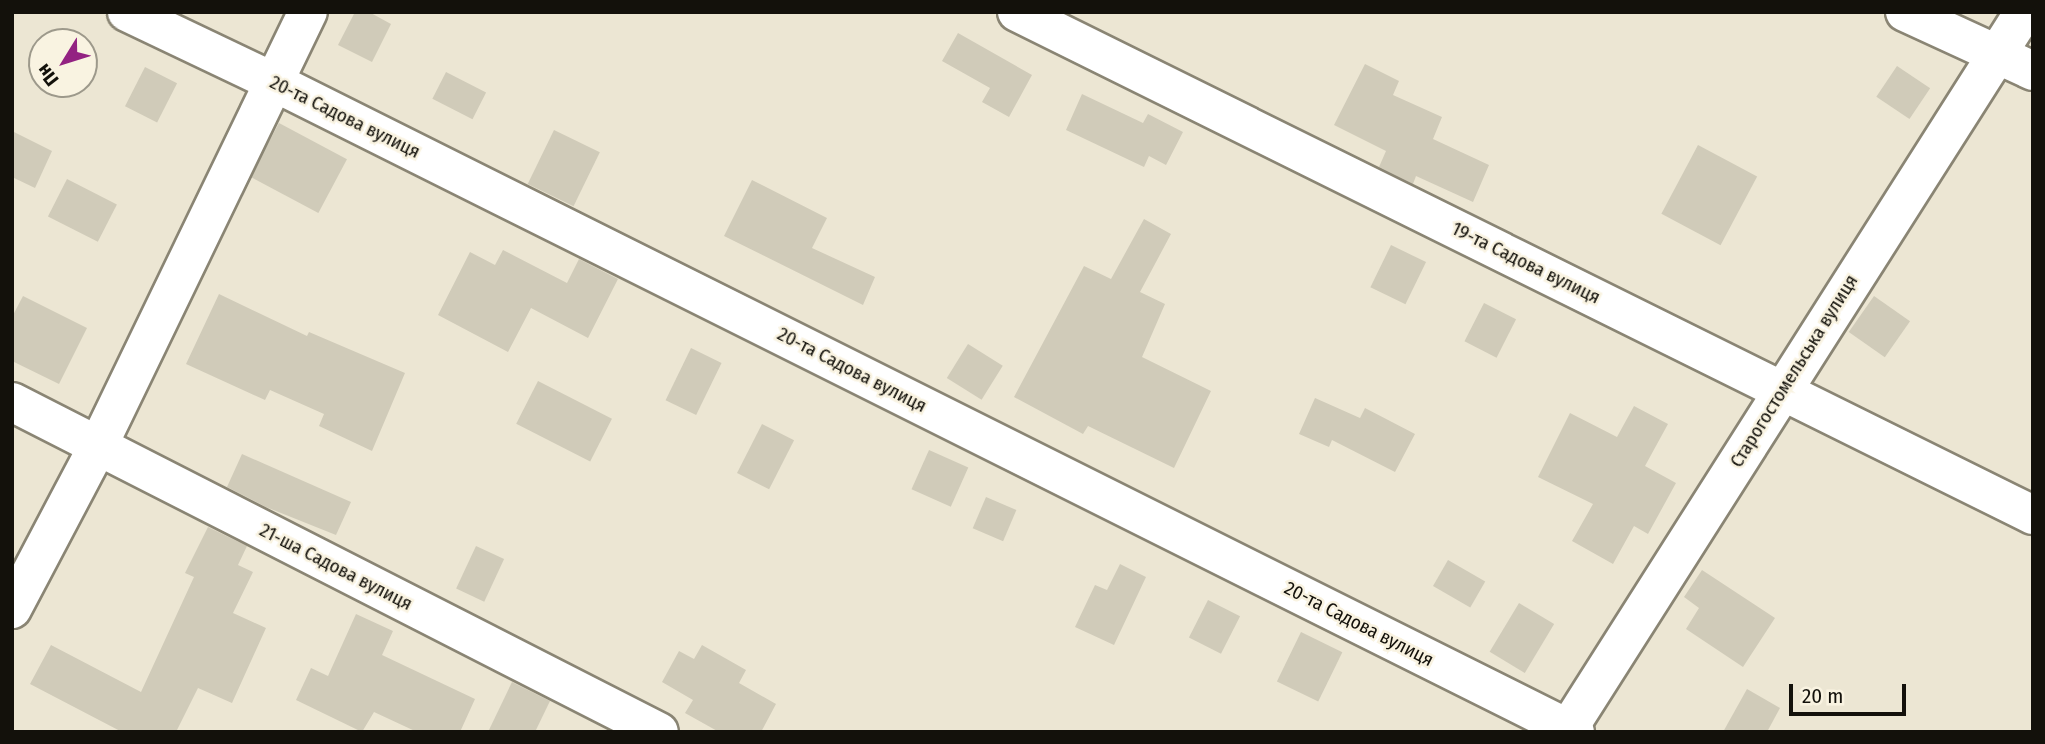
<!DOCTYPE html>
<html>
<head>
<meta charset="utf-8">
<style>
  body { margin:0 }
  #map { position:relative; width:2045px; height:744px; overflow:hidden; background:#ece6d3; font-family:"Fira Sans Condensed",sans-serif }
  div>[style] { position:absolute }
  .building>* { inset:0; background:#d0cbb9; transform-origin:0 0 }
  .roads { filter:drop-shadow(2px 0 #8a8574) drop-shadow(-2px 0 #8a8574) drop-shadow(0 2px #8a8574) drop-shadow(0 -2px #8a8574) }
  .minor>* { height:38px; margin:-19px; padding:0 19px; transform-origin:19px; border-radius:19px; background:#fff }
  span { translate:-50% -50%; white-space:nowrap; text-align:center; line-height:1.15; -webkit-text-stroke:5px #f9f3e1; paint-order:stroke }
  .street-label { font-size:19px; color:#13110b }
  .frame { position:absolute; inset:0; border:14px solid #13110b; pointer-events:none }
  .north { position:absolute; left:28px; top:28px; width:70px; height:70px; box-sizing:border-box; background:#f9f3e1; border:2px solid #9d998b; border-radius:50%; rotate:232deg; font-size:19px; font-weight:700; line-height:28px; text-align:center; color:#13110b }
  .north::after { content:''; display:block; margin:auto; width:24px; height:32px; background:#932282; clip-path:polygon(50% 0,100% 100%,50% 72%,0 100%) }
  .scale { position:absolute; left:1789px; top:684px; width:117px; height:32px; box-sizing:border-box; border:4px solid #13110b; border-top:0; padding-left:9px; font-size:21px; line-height:24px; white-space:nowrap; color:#13110b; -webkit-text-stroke:5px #f9f3e1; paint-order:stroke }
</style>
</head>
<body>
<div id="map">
  <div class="building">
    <i style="clip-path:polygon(355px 12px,369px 12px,391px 24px,372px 62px,338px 45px)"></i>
    <i style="clip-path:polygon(958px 33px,1032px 75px,1009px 117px,982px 102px,990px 88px,942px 61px)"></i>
    <i style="clip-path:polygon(1365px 64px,1399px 81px,1393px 95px,1442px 117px,1433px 139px,1489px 165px,1473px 202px,1416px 176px,1413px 184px,1379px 167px,1386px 151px,1334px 125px)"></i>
    <i style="left:1897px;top:66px;width:40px;height:37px;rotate:34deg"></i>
    <i style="left:145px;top:67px;width:36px;height:44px;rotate:27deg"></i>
    <i style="left:446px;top:72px;width:45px;height:30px;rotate:27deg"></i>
    <i style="clip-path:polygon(1082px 94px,1143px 123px,1148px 114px,1183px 132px,1166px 165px,1149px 156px,1144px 167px,1066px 130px)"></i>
    <i style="left:279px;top:123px;width:77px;height:61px;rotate:28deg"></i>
    <i style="left:554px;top:130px;width:51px;height:60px;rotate:26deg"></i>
    <i style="clip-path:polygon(12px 131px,52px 151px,35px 188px,12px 177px)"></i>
    <i style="left:1698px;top:145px;width:67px;height:78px;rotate:28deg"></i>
    <i style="left:67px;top:179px;width:56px;height:42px;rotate:27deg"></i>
    <i style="clip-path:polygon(752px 180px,827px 218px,812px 248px,875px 277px,863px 305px,724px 236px)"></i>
    <i style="clip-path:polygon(1144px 219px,1171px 234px,1140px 292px,1165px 304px,1142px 357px,1211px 391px,1174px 468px,1088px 426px,1083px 434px,1014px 397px,1084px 266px,1111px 279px)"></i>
    <i style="left:1391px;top:245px;width:39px;height:47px;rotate:26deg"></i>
    <i style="clip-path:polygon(503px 250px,567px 283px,579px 259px,618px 279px,588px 338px,531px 308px,508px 352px,438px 315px,470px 252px,495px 265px)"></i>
    <i style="clip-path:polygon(219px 294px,307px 336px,309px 332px,405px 373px,372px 451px,319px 426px,324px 414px,270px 390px,265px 400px,186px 364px)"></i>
    <i style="clip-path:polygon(23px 296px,87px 328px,59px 384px,12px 361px,12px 317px)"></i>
    <i style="left:1874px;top:296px;width:44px;height:44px;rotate:35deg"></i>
    <i style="left:1484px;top:303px;width:36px;height:43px;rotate:27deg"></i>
    <i style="left:968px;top:344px;width:41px;height:40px;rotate:32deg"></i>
    <i style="left:691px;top:348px;width:34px;height:58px;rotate:26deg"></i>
    <i style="left:538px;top:381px;width:83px;height:48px;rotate:27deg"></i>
    <i style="clip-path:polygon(1315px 398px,1360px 418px,1365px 408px,1415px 434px,1395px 472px,1332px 440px,1329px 447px,1299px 434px)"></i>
    <i style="clip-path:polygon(1634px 406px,1668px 424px,1645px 466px,1676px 483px,1648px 534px,1634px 526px,1613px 564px,1572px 541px,1593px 504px,1538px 477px,1570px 413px,1617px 437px)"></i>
    <i style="left:762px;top:424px;width:36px;height:55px;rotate:27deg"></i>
    <i style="left:929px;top:450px;width:43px;height:43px;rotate:24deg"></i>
    <i style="clip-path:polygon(242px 454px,351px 502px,336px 535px,266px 507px,227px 487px)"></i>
    <i style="left:986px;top:497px;width:33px;height:34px;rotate:23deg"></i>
    <i style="clip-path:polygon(208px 527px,247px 546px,238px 565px,253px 572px,233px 613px,266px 628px,232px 703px,198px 688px,176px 732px,122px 732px,30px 684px,51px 645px,141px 692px,194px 577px,185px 573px)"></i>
    <i style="left:476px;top:546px;width:31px;height:47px;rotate:25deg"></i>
    <i style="left:1448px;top:560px;width:43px;height:30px;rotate:30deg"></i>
    <i style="clip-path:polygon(1120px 564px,1146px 577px,1114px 645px,1075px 627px,1095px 585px,1107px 590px)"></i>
    <i style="clip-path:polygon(1702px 570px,1775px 618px,1743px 667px,1686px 629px,1699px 608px,1684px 597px)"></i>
    <i style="left:1208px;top:600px;width:36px;height:42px;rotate:27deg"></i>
    <i style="left:1519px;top:603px;width:41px;height:57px;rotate:31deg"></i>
    <i style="clip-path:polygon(356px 614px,393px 631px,382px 655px,475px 699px,460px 732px,417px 732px,374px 712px,362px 732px,296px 700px,311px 668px,328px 676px)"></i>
    <i style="left:1301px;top:632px;width:46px;height:55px;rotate:26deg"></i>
    <i style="clip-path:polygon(702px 645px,746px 670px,739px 683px,776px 704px,761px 732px,719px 732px,685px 713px,693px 700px,662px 682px,679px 651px,694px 659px)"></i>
    <i style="clip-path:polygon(512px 682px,550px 701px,535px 732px,488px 732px)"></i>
    <i style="clip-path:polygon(1747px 689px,1780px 708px,1767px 732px,1723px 732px)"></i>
  </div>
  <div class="roads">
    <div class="minor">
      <i style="left:127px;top:12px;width:165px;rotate:25.5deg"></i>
      <i style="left:276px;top:83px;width:1452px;rotate:26.55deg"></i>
      <i style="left:1017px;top:12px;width:1134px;rotate:26.34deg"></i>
      <i style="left:1905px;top:12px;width:141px;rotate:24.7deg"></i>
      <i style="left:12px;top:402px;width:726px;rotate:27.02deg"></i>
      <i style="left:12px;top:609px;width:184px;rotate:-62.2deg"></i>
      <i style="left:98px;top:446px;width:482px;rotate:-64.2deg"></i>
      <i style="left:1566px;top:732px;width:853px;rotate:-57.54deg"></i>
    </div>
  </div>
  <div class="street-label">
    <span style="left:345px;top:117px;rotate:26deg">20-та Садова вулиця</span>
    <span style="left:1526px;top:263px;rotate:26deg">19-та Садова вулиця</span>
    <span style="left:852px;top:370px;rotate:27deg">20-та Садова вулиця</span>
    <span style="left:1794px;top:371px;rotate:-58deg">Старогостомельська вулиця</span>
    <span style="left:336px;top:567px;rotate:27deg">21-ша Садова вулиця</span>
    <span style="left:1359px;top:624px;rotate:27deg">20-та Садова вулиця</span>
  </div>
  <div class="frame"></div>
  <div class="north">Пн</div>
  <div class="scale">20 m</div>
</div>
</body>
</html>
